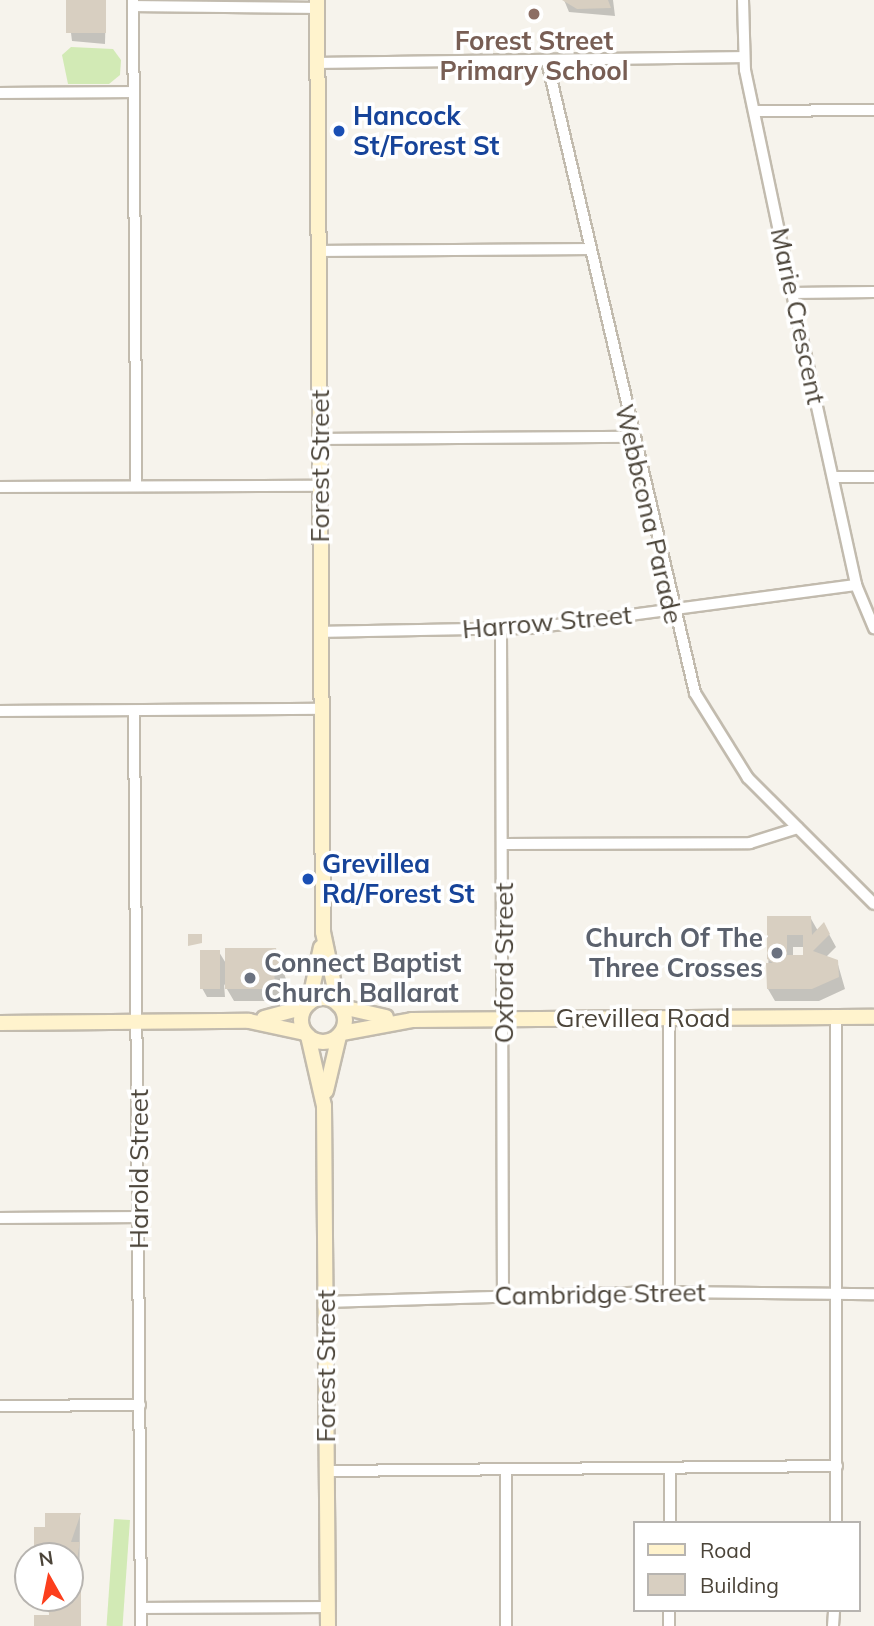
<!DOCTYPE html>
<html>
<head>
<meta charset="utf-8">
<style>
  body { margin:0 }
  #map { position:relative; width:874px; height:1626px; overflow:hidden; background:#f6f3ec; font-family:Mulish,sans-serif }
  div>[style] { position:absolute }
  .green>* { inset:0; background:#d2eab5; transform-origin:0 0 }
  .shadow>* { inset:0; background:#0003 }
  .building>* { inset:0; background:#d8cfc1; transform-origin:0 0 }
  .roads { filter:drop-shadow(2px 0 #c2bbae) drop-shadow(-2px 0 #c2bbae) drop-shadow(0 2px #c2bbae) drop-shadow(0 -2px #c2bbae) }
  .street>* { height:10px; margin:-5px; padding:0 5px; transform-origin:5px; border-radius:5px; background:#fff }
  .secondary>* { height:14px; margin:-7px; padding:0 7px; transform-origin:7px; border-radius:7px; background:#fff3cd }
  .secondary>.ring { margin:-7px; padding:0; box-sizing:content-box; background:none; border:14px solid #fff3cd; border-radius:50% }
  .dots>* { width:19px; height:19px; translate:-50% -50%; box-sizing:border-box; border:4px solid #fff; border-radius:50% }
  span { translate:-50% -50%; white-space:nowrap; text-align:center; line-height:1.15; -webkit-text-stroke:7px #fff; paint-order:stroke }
  .education-label { font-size:26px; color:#785e54; font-weight:700 }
  .transit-label { font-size:26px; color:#164399; font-weight:700 }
  .left { translate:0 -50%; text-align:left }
  .street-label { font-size:26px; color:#4b4439 }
  .worship-label { font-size:26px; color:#5b616d; font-weight:700 }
  .right { translate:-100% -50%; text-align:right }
  .legend { position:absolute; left:633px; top:1521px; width:228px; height:91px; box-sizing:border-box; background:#fff; border:2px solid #b7b4b0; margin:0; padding:9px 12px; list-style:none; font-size:21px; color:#4b4439 }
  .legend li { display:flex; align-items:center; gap:14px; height:35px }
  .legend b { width:35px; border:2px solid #b7b4b0 }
  .north { position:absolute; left:14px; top:1542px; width:70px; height:70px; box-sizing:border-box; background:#fff; border:2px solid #b7b4b0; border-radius:50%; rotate:351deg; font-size:19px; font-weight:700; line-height:28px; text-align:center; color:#4b4439 }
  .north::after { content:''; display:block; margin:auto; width:24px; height:32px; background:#fc3f1d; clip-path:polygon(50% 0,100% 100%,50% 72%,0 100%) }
</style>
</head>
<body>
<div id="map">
  <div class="green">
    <i style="clip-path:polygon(71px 47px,113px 49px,121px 60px,120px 75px,109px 84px,68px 84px,62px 55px)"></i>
    <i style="left:114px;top:1519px;width:16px;height:107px;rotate:4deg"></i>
  </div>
  <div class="shadow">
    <i style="clip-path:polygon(67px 0,106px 0,105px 44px,72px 41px)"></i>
    <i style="clip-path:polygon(564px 0,613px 0,615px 16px,569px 12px)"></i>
    <i style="clip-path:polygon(evenodd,769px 917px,810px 917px,818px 931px,824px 925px,836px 947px,826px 957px,837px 961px,845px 989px,819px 1001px,775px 1001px,768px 989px,769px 917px,793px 947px,805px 947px,805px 957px,793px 957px,793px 947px)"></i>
    <i style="clip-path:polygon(275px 949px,286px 979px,280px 979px,281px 1001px,234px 1001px,224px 984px,225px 997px,207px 997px,202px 988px,219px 952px,227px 965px)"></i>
    <i style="clip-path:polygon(80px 1514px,79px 1626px,36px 1626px,50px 1617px,45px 1598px,70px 1598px,70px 1556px,36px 1556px,47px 1529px)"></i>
  </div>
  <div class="building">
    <i style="left:66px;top:0;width:40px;height:33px"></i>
    <i style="clip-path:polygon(562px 0,608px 0,611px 8px,577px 9px)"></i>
    <i style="clip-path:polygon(evenodd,767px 916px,811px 916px,812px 935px,824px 922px,830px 934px,813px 951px,838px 960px,839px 977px,812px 989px,767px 989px,766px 963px,773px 963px,767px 959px,767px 916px,787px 935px,803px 935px,803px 955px,787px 955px,787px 935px)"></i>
    <i style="clip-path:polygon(188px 934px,202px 934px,202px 943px,188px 946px)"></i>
    <i style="clip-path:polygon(225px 948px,276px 948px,280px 967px,274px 967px,275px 989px,225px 989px)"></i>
    <i style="left:200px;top:950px;width:20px;height:39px"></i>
    <i style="clip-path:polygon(45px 1513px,81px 1513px,71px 1542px,80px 1542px,75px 1571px,81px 1571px,81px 1626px,34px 1626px,34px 1615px,49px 1615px,49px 1601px,41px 1598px,70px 1598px,70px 1556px,34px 1556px,34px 1527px,45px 1527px)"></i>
  </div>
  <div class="roads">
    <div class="street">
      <i style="left:133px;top:0;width:485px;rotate:89.6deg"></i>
      <i style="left:743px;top:0;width:70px;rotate:88.4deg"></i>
      <i style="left:745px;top:70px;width:228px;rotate:78.1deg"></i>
      <i style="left:792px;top:293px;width:299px;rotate:77.6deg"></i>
      <i style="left:856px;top:585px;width:47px;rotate:67.3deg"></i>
      <i style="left:133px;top:6px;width:184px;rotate:0.6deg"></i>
      <i style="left:547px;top:61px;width:649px;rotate:76.82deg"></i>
      <i style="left:695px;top:693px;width:100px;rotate:58.1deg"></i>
      <i style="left:748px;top:778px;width:178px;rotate:45deg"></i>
      <i style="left:319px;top:63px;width:424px;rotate:-0.8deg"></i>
      <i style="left:0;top:93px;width:133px;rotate:-0.4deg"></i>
      <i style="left:755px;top:111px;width:119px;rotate:-0.5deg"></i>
      <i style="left:319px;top:251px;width:270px;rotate:-0.4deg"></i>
      <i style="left:792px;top:293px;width:82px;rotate:-0.7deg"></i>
      <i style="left:320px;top:439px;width:312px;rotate:-0.4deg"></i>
      <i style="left:835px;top:477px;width:39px"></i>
      <i style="left:0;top:487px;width:320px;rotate:-0.2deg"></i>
      <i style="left:501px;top:630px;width:666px;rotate:89.83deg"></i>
      <i style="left:320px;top:632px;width:213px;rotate:-1.1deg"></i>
      <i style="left:533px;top:628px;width:326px;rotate:-7.6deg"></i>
      <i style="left:0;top:711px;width:321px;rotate:-0.4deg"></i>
      <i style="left:134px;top:711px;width:915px;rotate:89.56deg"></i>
      <i style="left:503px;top:844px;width:247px;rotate:-0.2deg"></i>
      <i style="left:750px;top:843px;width:50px;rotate:-17.4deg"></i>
      <i style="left:669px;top:1018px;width:274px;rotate:90deg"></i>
      <i style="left:0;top:1218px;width:138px;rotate:-0.4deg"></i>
      <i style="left:325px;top:1302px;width:344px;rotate:-1.7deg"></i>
      <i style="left:669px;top:1292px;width:205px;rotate:0.6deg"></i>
      <i style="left:0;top:1406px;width:140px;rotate:-0.4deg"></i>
      <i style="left:506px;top:1470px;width:156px;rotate:90deg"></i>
      <i style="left:327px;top:1471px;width:510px;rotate:-0.56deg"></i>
      <i style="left:670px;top:1523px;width:55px;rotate:-90deg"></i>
      <i style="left:836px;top:1523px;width:506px;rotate:-90deg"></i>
      <i style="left:141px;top:1608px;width:186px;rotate:-0.3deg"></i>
      <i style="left:669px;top:1626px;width:16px;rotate:-90deg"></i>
      <i style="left:833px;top:1626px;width:16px;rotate:-86deg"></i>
    </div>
    <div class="secondary">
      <i style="left:317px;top:0;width:932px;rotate:89.63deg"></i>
      <i style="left:323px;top:932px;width:74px;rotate:78.2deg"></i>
      <i class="ring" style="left:301px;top:998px;width:30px;height:30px"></i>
      <i style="left:309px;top:1003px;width:57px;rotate:-77.9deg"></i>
      <i style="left:342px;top:1007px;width:45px;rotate:12.8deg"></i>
      <i style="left:264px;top:1018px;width:42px;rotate:-15deg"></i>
      <i style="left:0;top:1023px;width:249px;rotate:-0.5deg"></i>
      <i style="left:249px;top:1021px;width:57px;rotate:12.1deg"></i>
      <i style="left:342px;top:1033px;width:71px;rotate:-10.5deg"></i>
      <i style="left:412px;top:1020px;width:462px;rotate:-0.4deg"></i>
      <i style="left:308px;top:1036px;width:72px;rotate:77.1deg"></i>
      <i style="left:324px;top:1106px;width:520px;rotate:89.56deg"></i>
      <i style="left:326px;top:1091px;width:57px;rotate:-76.7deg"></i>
    </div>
  </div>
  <div class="dots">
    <i style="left:534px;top:14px;background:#8d6e63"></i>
    <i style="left:339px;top:131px;background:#1a4fb4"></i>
    <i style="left:308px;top:879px;background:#1a4fb4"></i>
    <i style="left:777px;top:953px;background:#6b7280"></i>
    <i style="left:250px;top:978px;background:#6b7280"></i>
  </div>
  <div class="education-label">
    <span style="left:534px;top:56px">Forest Street<br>Primary School</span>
  </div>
  <div class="transit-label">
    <span class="left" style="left:353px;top:131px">Hancock<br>St/Forest St</span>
    <span class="left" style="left:322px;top:879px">Grevillea<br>Rd/Forest St</span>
  </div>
  <div class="street-label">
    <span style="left:798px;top:316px;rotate:78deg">Marie Crescent</span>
    <span style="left:320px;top:466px;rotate:-90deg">Forest Street</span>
    <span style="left:649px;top:514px;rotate:77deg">Webbcona Parade</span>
    <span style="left:547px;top:622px;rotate:-5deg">Harrow Street</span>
    <span style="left:504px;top:963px;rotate:-90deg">Oxford Street</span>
    <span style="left:643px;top:1018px">Grevillea Road</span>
    <span style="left:139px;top:1169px;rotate:-90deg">Harold Street</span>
    <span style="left:600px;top:1294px;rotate:-1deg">Cambridge Street</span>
    <span style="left:326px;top:1366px;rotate:-90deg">Forest Street</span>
  </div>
  <div class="worship-label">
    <span class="right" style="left:763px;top:953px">Church Of The<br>Three Crosses</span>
    <span class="left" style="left:264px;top:978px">Connect Baptist<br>Church Ballarat</span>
  </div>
  <ul class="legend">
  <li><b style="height:9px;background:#fff3cd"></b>Road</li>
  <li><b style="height:19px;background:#d8cfc1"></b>Building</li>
  </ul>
  <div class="north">N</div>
</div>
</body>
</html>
